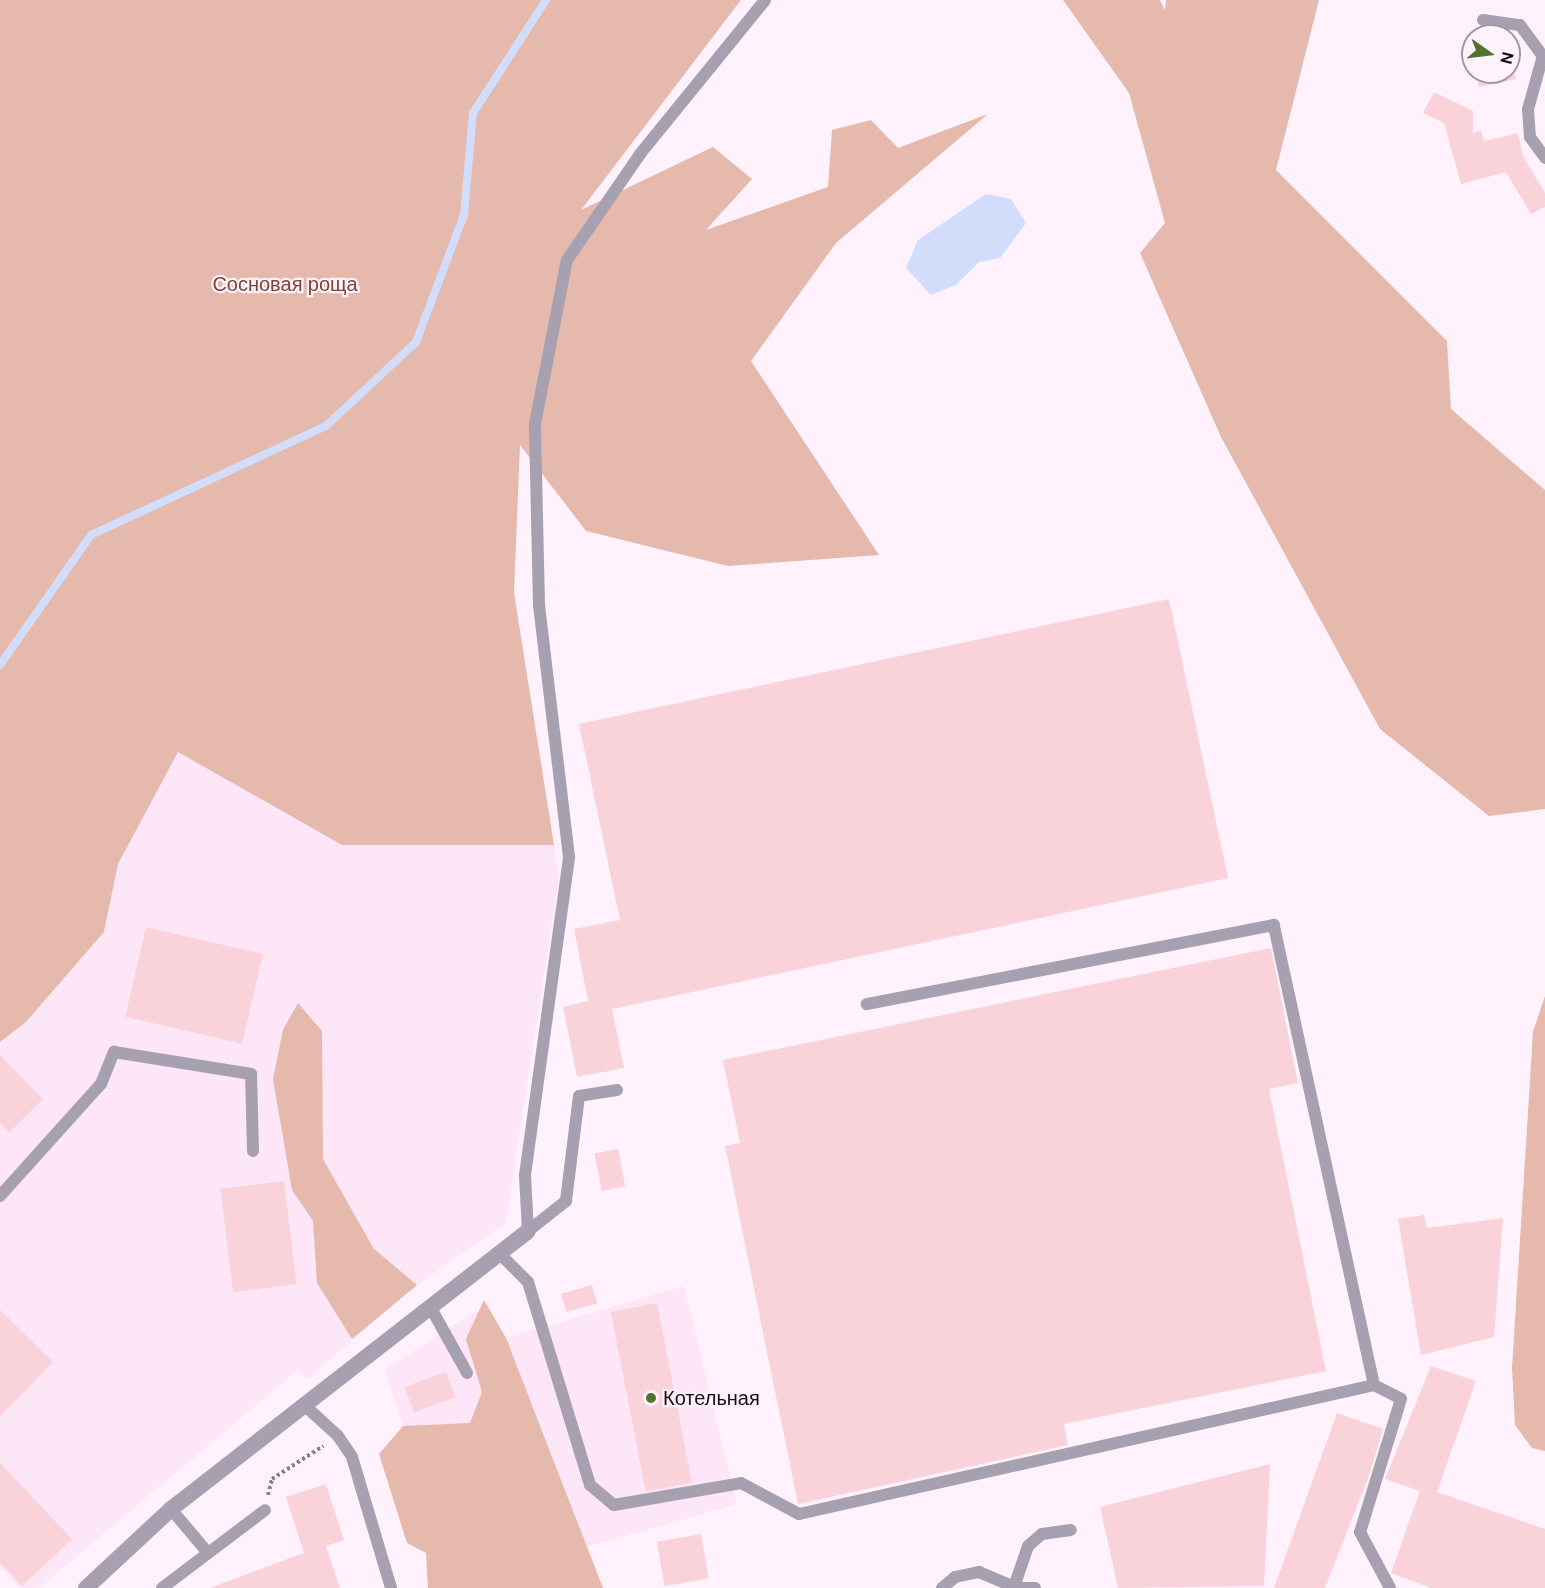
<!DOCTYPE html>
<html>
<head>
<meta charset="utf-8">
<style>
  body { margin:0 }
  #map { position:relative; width:1545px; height:1588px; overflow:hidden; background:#fff2fc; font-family:"DM Sans",sans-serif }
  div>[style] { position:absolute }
  .built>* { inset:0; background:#fde6f7 }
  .forest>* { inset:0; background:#e5b9ac }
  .water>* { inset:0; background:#d2dcfb }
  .stream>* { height:8px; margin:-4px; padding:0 4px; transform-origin:4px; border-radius:4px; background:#d2dcfb }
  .building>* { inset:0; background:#fad3da; transform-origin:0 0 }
  .path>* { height:4px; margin-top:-2px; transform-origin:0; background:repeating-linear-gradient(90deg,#897d86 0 3px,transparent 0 6px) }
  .service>* { height:12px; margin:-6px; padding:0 6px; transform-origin:6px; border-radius:6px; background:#a6a0b1 }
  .minor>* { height:16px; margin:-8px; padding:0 8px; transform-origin:8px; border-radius:8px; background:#a6a0b1 }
  .dots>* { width:16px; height:16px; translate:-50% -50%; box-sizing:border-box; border:3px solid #fff2fc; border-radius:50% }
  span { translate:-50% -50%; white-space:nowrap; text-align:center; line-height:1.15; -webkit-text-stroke:4.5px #fff2fc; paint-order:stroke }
  .park-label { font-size:20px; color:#7f4534 }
  .poi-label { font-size:20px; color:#180e16 }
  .left { translate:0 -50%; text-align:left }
  .north { position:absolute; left:1461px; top:24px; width:60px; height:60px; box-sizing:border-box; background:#fff2fc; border:2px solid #a397a0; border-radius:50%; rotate:104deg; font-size:16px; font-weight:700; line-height:24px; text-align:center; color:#180e16 }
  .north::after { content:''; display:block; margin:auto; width:21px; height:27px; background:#51732b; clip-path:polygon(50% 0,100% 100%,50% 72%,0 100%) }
</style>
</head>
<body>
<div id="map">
  <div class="built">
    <i style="clip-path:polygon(178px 751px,342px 845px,554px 845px,559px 877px,506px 1223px,417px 1285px,307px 1379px,298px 1370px,39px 1588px,20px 1588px,0 1567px,0 1042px,26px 1022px,104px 932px,118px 864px)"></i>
    <i style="clip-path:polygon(684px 1286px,737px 1504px,587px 1547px,531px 1401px,410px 1446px,384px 1370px,477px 1311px,506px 1338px)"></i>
  </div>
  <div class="forest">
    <i style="clip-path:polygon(0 0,741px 0,581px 210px,713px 147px,752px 179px,706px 230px,828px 187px,832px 130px,871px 120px,898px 148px,988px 114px,836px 243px,751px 361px,879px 555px,728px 566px,586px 531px,520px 445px,514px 593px,554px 845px,342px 845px,178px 752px,118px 864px,104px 932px,26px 1022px,0 1042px)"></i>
    <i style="clip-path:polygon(1063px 0,1160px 0,1165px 10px,1166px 0,1319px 0,1276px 170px,1447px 341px,1451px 409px,1545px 490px,1545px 809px,1489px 816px,1380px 729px,1221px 437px,1140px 253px,1165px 223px,1129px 93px)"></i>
    <i style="clip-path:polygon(1545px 996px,1545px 1451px,1532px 1448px,1515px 1425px,1512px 1368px,1533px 1032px)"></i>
    <i style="clip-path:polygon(298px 1003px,322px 1031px,323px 1159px,374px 1249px,417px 1285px,352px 1339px,317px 1283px,313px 1221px,292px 1190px,273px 1079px,283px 1030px)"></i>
    <i style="clip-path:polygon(484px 1300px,506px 1338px,603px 1588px,428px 1588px,426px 1553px,407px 1543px,379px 1454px,403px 1426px,470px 1423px,482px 1392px,466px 1339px)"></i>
  </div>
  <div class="water">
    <i style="clip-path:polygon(986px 194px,1011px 199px,1026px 223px,1000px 258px,979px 262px,956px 285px,931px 295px,906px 268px,918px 240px)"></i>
  </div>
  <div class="stream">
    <i style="left:0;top:665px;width:159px;rotate:-55deg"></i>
    <i style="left:91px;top:535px;width:259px;rotate:-24.9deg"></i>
    <i style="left:326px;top:426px;width:123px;rotate:-43deg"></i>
    <i style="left:416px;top:342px;width:136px;rotate:-69.3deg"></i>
    <i style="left:464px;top:215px;width:102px;rotate:-85deg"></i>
    <i style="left:473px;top:113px;width:135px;rotate:-57.1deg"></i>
  </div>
  <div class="building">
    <i style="clip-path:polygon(1496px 30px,1507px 36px,1473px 36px,1473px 60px,1467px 37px)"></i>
    <i style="clip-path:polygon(1509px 47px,1516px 79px,1479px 87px,1476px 72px,1509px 72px)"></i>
    <i style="clip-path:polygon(1434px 92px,1473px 111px,1473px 133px,1481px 130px,1484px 141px,1518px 133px,1523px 156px,1545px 193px,1545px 207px,1531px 214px,1506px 172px,1461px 184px,1444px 123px,1423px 113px)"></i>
    <i style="clip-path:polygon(1169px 599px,1228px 878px,612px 1009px,624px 1068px,577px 1077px,563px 1007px,588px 1001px,574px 929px,620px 920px,579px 724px)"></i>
    <i style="left:146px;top:927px;width:120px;height:92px;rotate:13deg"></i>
    <i style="clip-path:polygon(1271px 948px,1298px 1083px,1269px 1089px,1326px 1371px,1064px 1424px,1068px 1445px,798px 1504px,725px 1146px,740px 1143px,723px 1060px)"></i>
    <i style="clip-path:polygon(0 1055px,43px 1099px,9px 1133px,0 1123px)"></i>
    <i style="left:618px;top:1149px;width:38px;height:24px;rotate:79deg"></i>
    <i style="left:284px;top:1181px;width:104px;height:64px;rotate:83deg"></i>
    <i style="clip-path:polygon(1424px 1215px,1427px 1228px,1503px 1218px,1494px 1337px,1421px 1355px,1398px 1219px)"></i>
    <i style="left:592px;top:1285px;width:19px;height:32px;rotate:74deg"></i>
    <i style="left:657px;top:1303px;width:183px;height:47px;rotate:79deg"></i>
    <i style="clip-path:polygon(0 1310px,53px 1362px,0 1416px)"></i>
    <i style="clip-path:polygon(1431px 1366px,1476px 1381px,1437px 1492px,1545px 1529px,1545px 1588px,1431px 1588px,1391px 1573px,1420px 1491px,1385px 1479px)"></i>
    <i style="left:446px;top:1372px;width:27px;height:44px;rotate:70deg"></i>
    <i style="clip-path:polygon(1337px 1413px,1383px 1429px,1370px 1473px,1325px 1588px,1274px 1588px)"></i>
    <i style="clip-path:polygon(0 1463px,72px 1539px,22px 1586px,0 1563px)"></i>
    <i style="clip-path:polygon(1270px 1464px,1264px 1586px,1118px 1588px,1100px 1507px)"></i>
    <i style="clip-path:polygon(326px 1484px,344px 1540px,326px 1546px,340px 1588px,210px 1588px,304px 1553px,286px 1497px)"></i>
    <i style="left:701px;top:1534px;width:45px;height:45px;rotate:80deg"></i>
  </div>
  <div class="path">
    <i style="left:268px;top:1495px;width:16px;rotate:-76deg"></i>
    <i style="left:272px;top:1479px;width:61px;rotate:-32.9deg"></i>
  </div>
  <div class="service">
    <i style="left:1483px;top:20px;width:37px;rotate:8deg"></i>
    <i style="left:1520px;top:25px;width:42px;rotate:53.7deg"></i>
    <i style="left:1542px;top:59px;width:52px;rotate:105.6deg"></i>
    <i style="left:1528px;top:109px;width:28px;rotate:86deg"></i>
    <i style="left:1530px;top:137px;width:26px;rotate:54deg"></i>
    <i style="left:617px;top:1090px;width:38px;rotate:171deg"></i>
    <i style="left:579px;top:1096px;width:106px;rotate:97.1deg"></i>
    <i style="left:566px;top:1201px;width:48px;rotate:141.7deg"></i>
    <i style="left:528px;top:1231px;width:56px;rotate:-93.1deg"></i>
    <i style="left:525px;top:1175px;width:321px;rotate:-82.1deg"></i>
    <i style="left:569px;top:857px;width:254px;rotate:-96.8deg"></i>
    <i style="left:539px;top:605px;width:181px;rotate:-91.3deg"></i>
    <i style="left:535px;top:424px;width:167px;rotate:-79deg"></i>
    <i style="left:567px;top:260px;width:129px;rotate:-55.4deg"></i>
    <i style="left:640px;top:154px;width:198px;rotate:-50.9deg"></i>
    <i style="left:0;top:1196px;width:151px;rotate:-48deg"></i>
    <i style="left:101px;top:1084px;width:35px;rotate:-68deg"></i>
    <i style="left:114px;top:1052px;width:139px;rotate:9.1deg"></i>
    <i style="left:251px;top:1074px;width:77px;rotate:88.5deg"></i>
    <i style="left:500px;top:1254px;width:40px;rotate:45deg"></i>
    <i style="left:528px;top:1282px;width:212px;rotate:73deg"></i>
    <i style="left:590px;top:1485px;width:31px;rotate:40deg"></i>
    <i style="left:614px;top:1505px;width:129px;rotate:-9.8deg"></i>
    <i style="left:741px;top:1483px;width:66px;rotate:28.1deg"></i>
    <i style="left:799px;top:1514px;width:589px;rotate:-12.64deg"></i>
    <i style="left:1374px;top:1385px;width:471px;rotate:-102.3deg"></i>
    <i style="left:1274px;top:925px;width:415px;rotate:169deg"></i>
    <i style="left:432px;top:1310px;width:72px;rotate:60.9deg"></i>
    <i style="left:1374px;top:1385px;width:30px;rotate:27deg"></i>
    <i style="left:1401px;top:1399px;width:139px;rotate:107.1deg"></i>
    <i style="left:1360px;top:1532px;width:64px;rotate:61.8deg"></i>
    <i style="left:303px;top:1404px;width:47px;rotate:42.4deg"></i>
    <i style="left:338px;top:1436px;width:25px;rotate:56deg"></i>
    <i style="left:352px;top:1457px;width:137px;rotate:73.4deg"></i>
    <i style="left:171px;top:1509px;width:57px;rotate:49.9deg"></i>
    <i style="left:162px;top:1588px;width:129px;rotate:-37.1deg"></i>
    <i style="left:942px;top:1588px;width:17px;rotate:-40deg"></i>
    <i style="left:955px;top:1577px;width:25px;rotate:-12deg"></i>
    <i style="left:979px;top:1572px;width:38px;rotate:23deg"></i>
    <i style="left:1014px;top:1587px;width:43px;rotate:-71.1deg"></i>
    <i style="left:1028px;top:1546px;width:18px;rotate:-41deg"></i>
    <i style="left:1042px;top:1534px;width:29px;rotate:-8deg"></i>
    <i style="left:1013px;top:1588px;width:22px"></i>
  </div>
  <div class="minor">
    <i style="left:86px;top:1588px;width:116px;rotate:-42.9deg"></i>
    <i style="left:171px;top:1509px;width:452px;rotate:-37.9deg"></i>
  </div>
  <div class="dots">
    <i style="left:651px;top:1398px;background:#51732b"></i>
  </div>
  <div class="park-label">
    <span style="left:285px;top:284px">Сосновая роща</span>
  </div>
  <div class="poi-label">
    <span class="left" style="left:663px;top:1398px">Котельная</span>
  </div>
  <div class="north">N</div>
</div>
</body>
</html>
